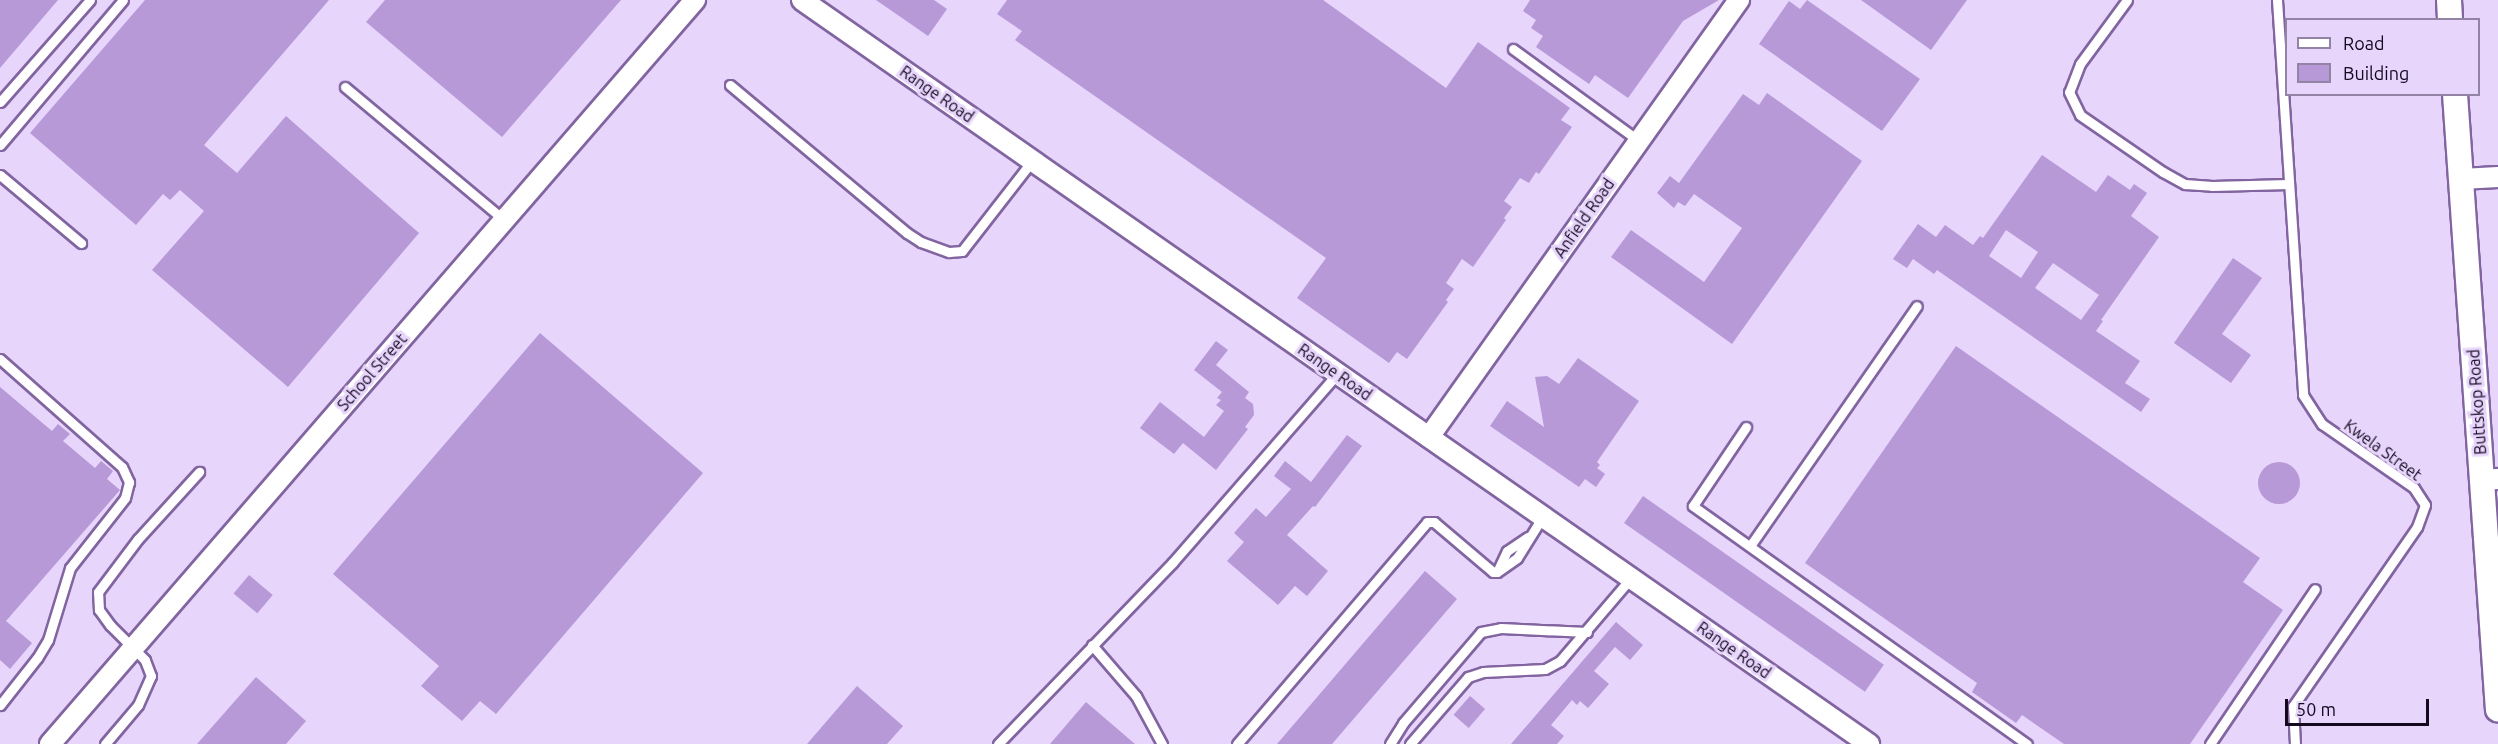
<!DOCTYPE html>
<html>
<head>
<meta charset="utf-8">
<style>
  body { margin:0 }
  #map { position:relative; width:2498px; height:744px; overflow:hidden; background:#e7d5fc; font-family:Ubuntu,sans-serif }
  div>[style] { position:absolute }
  .building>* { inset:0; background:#b799d8; transform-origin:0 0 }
  .round { border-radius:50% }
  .roads { filter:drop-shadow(2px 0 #8265a0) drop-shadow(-2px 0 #8265a0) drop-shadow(0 2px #8265a0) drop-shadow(0 -2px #8265a0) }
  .service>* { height:9px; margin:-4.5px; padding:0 4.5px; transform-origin:4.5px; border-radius:4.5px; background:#fff }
  .minor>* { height:20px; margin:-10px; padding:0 10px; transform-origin:10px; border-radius:10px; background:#fff }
  .tertiary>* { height:24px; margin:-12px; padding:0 12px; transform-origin:12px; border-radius:12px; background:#fff }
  span { translate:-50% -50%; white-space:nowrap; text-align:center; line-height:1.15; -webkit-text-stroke:6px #e7d5fc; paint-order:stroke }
  .street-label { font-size:16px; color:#14081f }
  .legend { position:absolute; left:2285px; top:18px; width:195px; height:78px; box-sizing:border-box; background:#e7d5fc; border:2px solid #9383a4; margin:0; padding:8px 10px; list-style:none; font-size:18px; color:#14081f }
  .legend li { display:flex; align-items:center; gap:12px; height:30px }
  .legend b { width:30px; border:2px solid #9383a4 }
  .scale { position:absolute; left:2285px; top:699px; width:144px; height:27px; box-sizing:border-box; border:3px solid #14081f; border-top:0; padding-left:8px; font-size:18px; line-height:21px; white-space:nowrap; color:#14081f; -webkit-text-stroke:4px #e7d5fc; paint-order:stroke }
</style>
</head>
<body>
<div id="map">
  <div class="building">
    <i style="clip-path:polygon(0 0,58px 0,0 68px)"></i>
    <i style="clip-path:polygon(145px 0,329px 0,204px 145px,237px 173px,286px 116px,419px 233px,288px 387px,152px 270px,204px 211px,180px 190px,170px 200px,163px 194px,136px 225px,30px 133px)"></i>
    <i style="clip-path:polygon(385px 0,621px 0,502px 137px,366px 22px)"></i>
    <i style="clip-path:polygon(876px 0,934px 0,947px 9px,928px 36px)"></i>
    <i style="clip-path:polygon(1007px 0,1323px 0,1446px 88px,1478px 42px,1570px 108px,1561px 120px,1572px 127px,1539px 174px,1536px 172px,1529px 183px,1520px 178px,1504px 201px,1512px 207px,1504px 218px,1506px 220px,1473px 267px,1462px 259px,1446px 283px,1454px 289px,1446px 300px,1448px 302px,1407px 359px,1397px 352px,1389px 363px,1297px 298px,1326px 258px,1015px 40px,1022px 31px,997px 14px)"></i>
    <i style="clip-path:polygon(1530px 0,1719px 0,1683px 21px,1628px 98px,1595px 75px,1589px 84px,1536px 47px,1543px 36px,1531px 28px,1536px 20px,1523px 11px)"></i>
    <i style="clip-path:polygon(1807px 0,1920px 79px,1882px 131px,1759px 44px,1789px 1px,1800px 9px)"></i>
    <i style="clip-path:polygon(1861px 0,1967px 0,1931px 50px)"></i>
    <i style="clip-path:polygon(1767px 93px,1862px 161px,1732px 344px,1611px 257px,1631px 230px,1704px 282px,1742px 228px,1694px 194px,1685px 206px,1678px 202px,1674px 208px,1657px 193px,1670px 176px,1679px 183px,1743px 94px,1759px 105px)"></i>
    <i style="clip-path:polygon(evenodd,2042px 155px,2096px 192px,2108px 175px,2130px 190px,2134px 184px,2147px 193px,2131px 216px,2159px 237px,2101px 320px,2103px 321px,2096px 331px,2140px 361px,2125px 383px,2150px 399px,2141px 412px,1937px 270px,1934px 274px,1913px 259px,1907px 268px,1893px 259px,1918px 224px,1936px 237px,1945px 225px,1973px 245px,1980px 236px,1983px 238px,2042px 155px,2006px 230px,2038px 252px,2021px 278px,1989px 256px,2006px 230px,2042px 155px,2053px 263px,2099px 295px,2081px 320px,2035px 288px,2053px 263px)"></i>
    <i style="clip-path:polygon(2233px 258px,2262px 278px,2222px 334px,2251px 355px,2231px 383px,2174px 343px)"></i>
    <i style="clip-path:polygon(540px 333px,703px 473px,496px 714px,480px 701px,462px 721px,421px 686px,439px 666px,333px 574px)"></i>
    <i style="clip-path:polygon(1216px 341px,1228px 350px,1216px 365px,1249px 392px,1245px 398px,1253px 404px,1254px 415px,1245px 427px,1248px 429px,1216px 470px,1183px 443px,1174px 454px,1140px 428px,1160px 402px,1204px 437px,1224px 411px,1216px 405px,1221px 400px,1217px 398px,1222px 392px,1194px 370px)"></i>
    <i style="clip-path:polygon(1956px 346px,2260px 558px,2243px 582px,2283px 610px,2190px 744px,2064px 744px,2022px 715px,2016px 723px,1972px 692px,1977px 683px,1805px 563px)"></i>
    <i style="clip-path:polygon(1578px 358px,1639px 401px,1597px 462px,1600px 465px,1597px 468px,1605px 474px,1596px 487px,1585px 479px,1579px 487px,1490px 426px,1507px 401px,1544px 427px,1535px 377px,1547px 376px,1559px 384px)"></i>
    <i style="clip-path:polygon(0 387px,52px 431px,58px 424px,70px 434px,63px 441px,95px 468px,101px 461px,113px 471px,107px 479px,120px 490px,6px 621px,32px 643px,10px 669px,0 660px)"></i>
    <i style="clip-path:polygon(1347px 435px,1362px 446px,1315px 507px,1313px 506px,1287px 535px,1328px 571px,1307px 596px,1295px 586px,1278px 605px,1227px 561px,1244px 542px,1234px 533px,1256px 508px,1266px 517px,1291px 489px,1274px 476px,1285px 461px,1311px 482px)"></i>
    <i class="round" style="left:2258px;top:462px;width:42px;height:42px"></i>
    <i style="left:1643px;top:496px;width:294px;height:33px;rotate:35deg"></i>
    <i style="clip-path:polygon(1425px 571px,1457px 599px,1332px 744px,1277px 744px)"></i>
    <i style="left:249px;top:575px;width:31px;height:24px;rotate:40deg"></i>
    <i style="clip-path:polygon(1616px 622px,1643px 645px,1630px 660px,1615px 647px,1594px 671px,1609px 684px,1588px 708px,1580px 701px,1577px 705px,1572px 700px,1551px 725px,1564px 736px,1557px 744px,1511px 744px)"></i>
    <i style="clip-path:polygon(256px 677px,306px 721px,286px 744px,197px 744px)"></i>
    <i style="clip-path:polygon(857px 686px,903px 726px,887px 744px,807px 744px)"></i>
    <i style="left:1470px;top:696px;width:20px;height:25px;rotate:41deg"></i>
    <i style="clip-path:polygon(1086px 702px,1135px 744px,1050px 744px)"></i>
  </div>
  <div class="roads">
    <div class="service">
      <i style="left:2127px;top:0;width:79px;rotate:126.3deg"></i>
      <i style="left:2080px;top:64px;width:30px;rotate:111deg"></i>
      <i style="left:2069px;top:92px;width:25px;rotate:64deg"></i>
      <i style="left:2080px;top:115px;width:101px;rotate:34.5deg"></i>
      <i style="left:2163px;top:172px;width:25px;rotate:29deg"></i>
      <i style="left:2185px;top:184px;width:27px;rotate:4deg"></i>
      <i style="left:2212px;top:186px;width:77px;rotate:-1.5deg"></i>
      <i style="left:2277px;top:0;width:396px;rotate:86.2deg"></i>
      <i style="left:2303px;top:395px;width:35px;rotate:57deg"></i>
      <i style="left:2322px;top:424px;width:112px;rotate:34.8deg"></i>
      <i style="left:2414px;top:488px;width:20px;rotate:57deg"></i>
      <i style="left:2425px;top:505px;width:23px;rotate:110deg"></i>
      <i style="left:2417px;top:527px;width:218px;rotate:124.7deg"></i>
      <i style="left:2293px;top:706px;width:38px;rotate:87deg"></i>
      <i style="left:1513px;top:49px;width:156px;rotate:36.1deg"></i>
      <i style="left:730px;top:85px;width:231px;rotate:39.9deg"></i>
      <i style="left:907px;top:233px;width:17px;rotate:33deg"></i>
      <i style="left:921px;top:242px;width:30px;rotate:20deg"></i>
      <i style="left:949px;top:252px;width:13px;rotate:-4deg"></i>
      <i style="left:962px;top:251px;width:114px;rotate:-52.1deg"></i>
      <i style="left:345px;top:87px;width:207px;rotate:39.9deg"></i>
      <i style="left:0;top:102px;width:136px;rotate:-48.6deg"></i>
      <i style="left:0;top:145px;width:190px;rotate:-49.7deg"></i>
      <i style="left:0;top:175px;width:106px;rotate:40deg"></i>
      <i style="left:0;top:359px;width:163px;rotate:41.5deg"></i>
      <i style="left:122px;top:467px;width:17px;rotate:65deg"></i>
      <i style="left:129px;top:482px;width:16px;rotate:104deg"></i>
      <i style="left:125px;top:498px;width:89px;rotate:128.2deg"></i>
      <i style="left:70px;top:568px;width:75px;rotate:107deg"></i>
      <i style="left:48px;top:640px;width:21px;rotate:121deg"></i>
      <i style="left:37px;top:658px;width:60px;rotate:128.2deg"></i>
      <i style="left:1746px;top:427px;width:95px;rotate:123.9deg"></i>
      <i style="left:1693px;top:506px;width:410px;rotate:35.5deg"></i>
      <i style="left:1750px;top:546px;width:292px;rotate:-55.2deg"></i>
      <i style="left:1498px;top:570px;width:21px;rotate:-65deg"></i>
      <i style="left:1507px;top:551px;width:25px;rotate:-34deg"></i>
      <i style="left:1497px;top:572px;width:24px;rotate:-35deg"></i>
      <i style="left:1517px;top:558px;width:49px;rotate:-58.2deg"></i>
      <i style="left:1092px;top:645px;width:67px;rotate:49.2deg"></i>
      <i style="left:1136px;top:696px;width:55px;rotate:61.6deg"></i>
      <i style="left:105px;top:744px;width:51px;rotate:-49.8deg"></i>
      <i style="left:138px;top:705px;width:32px;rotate:-66deg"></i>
      <i style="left:151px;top:676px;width:17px;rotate:-111deg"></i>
      <i style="left:145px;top:660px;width:49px;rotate:-135deg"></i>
      <i style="left:110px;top:625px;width:19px;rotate:-126deg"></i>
      <i style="left:99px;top:610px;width:18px;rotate:-93deg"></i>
      <i style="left:98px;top:592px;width:66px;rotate:-53deg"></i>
      <i style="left:138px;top:539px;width:91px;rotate:-47.7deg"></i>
      <i style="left:998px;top:744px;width:252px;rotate:-46.1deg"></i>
      <i style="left:1173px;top:562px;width:249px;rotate:-48.9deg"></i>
      <i style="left:1237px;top:744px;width:292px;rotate:-49.4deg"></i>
      <i style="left:1427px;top:522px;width:7px"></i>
      <i style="left:1434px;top:522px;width:77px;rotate:40.3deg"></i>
      <i style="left:1493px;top:572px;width:4px"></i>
      <i style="left:1390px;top:744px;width:25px;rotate:-58deg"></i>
      <i style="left:1403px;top:723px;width:120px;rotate:-49.4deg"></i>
      <i style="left:1481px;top:632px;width:20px;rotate:-11deg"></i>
      <i style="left:1501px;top:628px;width:86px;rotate:2.7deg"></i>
      <i style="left:1410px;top:744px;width:89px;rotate:-49.1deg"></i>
      <i style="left:1468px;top:677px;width:16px;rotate:-18deg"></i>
      <i style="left:1483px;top:672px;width:62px;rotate:-2.8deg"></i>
      <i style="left:1545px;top:669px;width:17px;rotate:-28deg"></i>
      <i style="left:1560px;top:661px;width:109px;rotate:-49.5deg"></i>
      <i style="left:2210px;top:744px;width:187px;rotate:-55.9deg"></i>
    </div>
    <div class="minor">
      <i style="left:802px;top:0;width:1301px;rotate:34.89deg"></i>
      <i style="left:2461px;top:179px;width:37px;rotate:-3deg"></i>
      <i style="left:1429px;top:437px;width:536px;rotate:-54.65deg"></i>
      <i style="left:2482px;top:480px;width:16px;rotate:-4deg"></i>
      <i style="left:50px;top:744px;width:985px;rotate:-49.08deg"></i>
    </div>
    <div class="tertiary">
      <i style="left:2449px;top:0;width:20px;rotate:87deg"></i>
      <i style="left:2455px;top:94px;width:617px;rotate:86.01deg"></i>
    </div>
  </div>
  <div class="street-label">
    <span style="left:937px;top:94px;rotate:35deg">Range Road</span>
    <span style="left:1584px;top:218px;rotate:-55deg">Anfield Road</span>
    <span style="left:372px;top:372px;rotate:-49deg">School Street</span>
    <span style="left:1335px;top:372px;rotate:35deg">Range Road</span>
    <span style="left:2477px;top:402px;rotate:-94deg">Buttskop Road</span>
    <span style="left:2383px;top:450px;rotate:36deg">Kwela Street</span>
    <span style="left:1734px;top:650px;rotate:35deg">Range Road</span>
  </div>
  <ul class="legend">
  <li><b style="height:8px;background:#fff"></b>Road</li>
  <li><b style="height:16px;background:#b799d8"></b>Building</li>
  </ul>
  <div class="scale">50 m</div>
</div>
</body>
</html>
